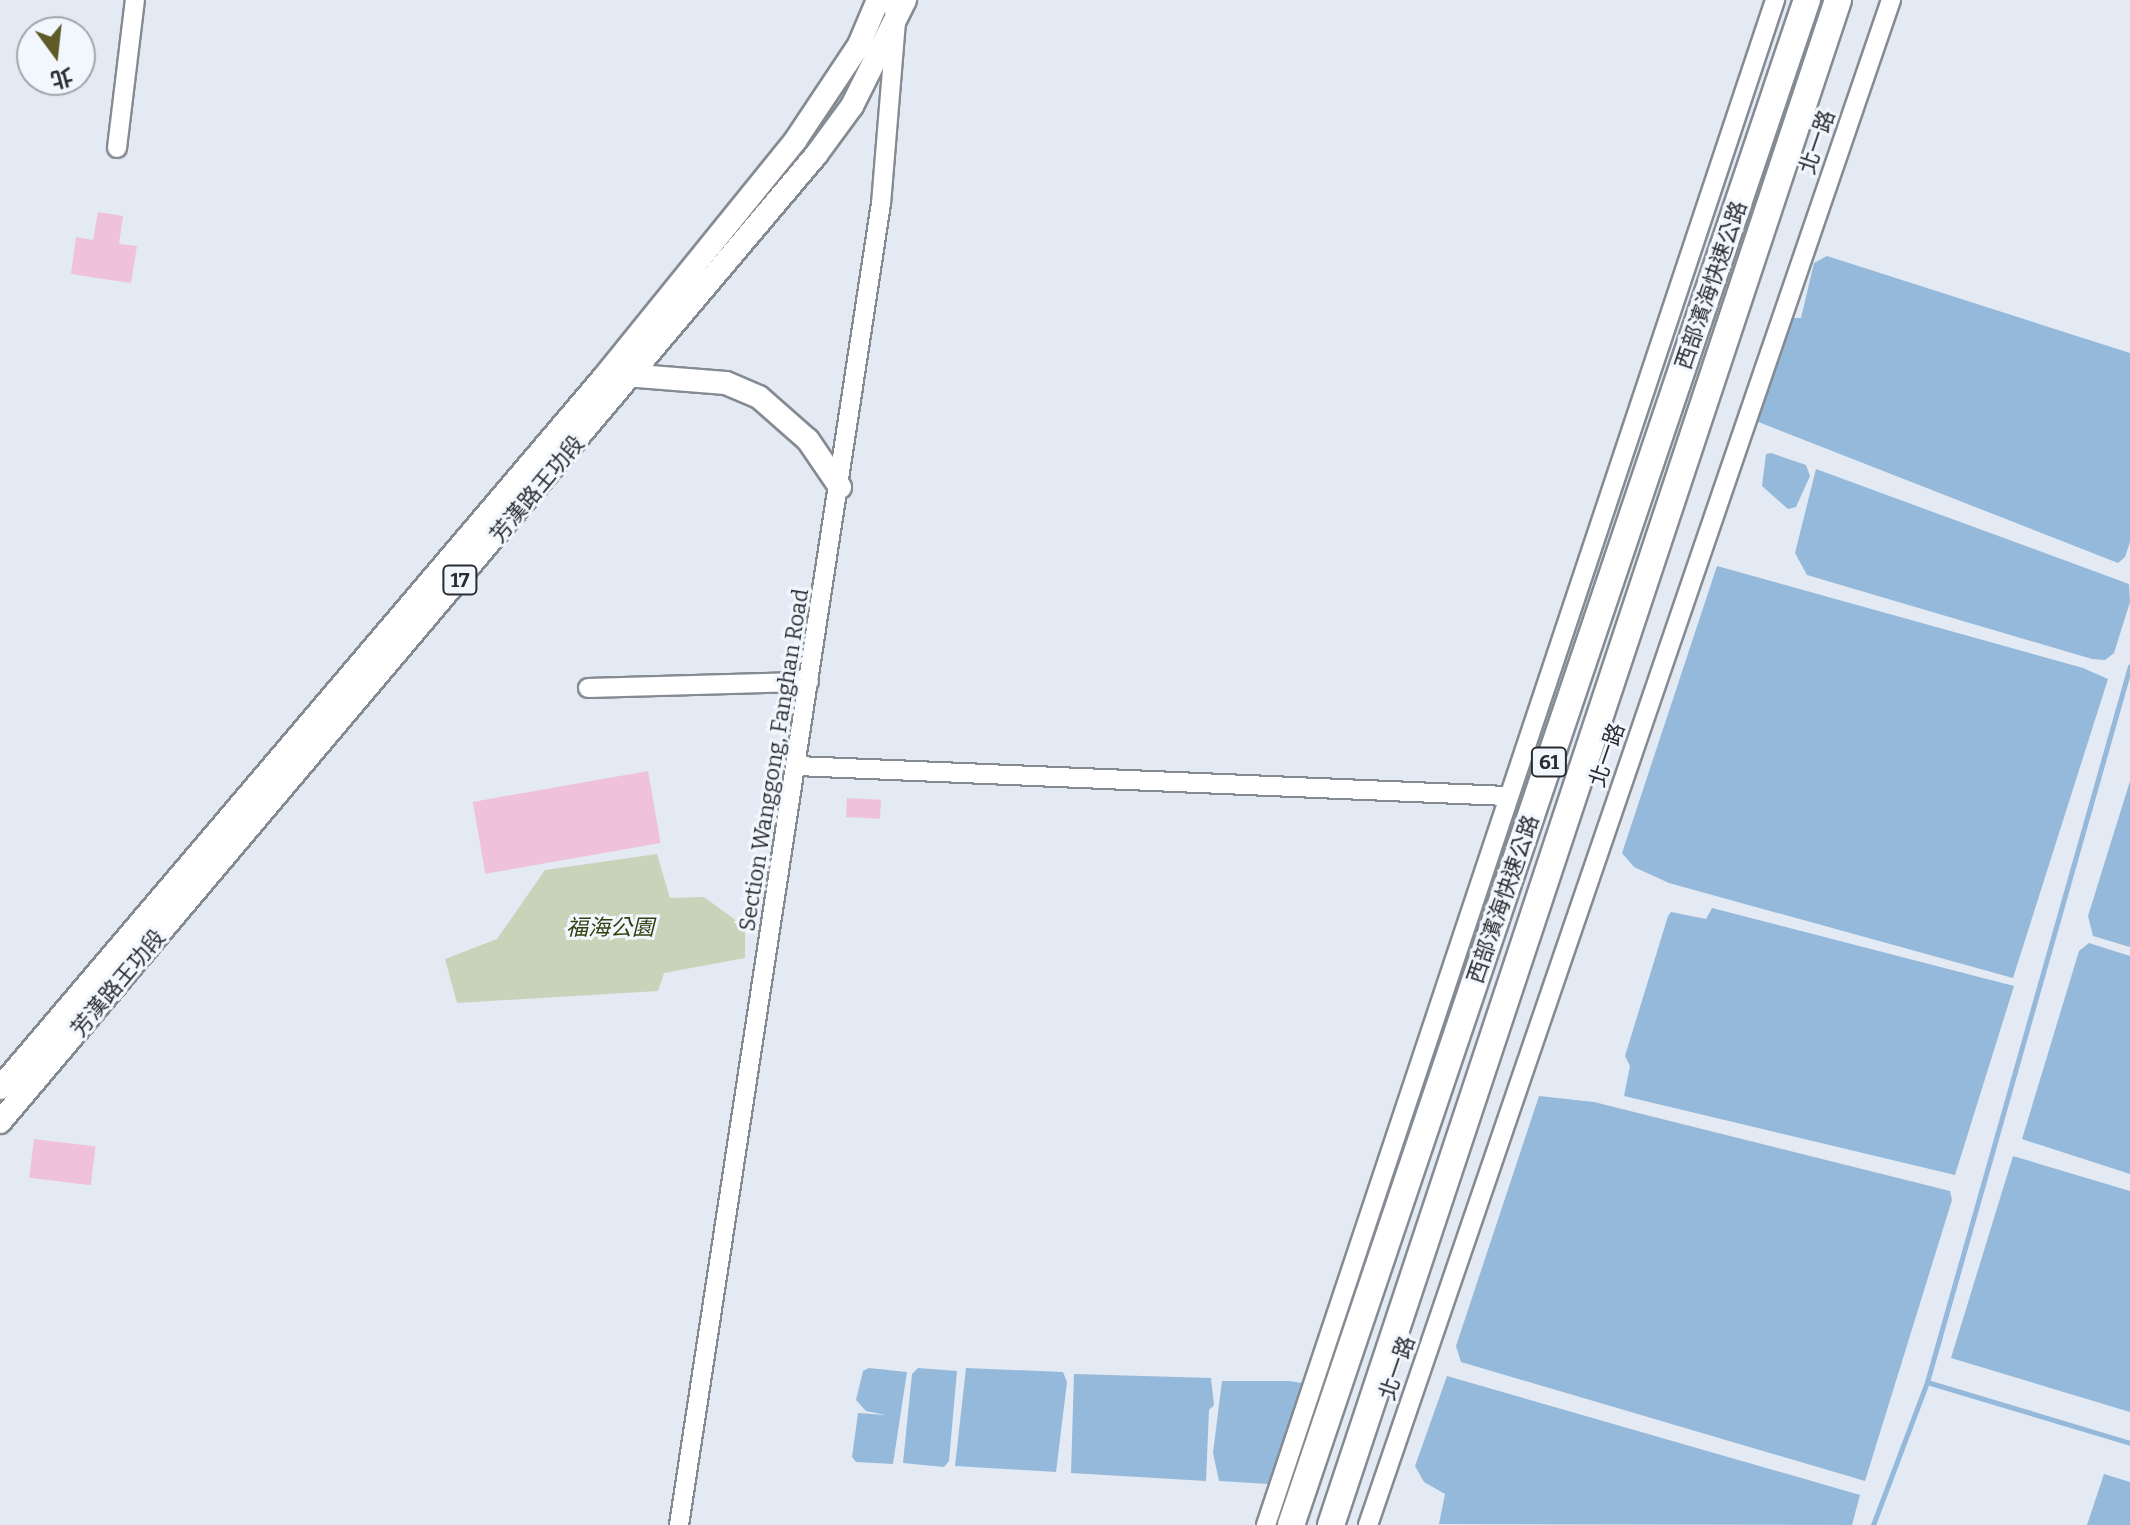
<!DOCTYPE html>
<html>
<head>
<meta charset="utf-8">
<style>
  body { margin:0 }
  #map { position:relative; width:2130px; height:1525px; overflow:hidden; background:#e3eaf3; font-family:Bitter,"Noto Sans TC",serif }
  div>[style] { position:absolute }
  .green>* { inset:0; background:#c9d3b9 }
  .water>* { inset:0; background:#95b9da }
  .stream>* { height:5px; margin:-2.5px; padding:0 2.5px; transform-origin:2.5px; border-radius:2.5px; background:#95b9da }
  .building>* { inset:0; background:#efc1da; transform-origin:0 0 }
  .roads { filter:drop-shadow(2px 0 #858b93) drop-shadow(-2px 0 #858b93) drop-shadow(0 2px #858b93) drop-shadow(0 -2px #858b93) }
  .minor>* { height:18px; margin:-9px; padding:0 9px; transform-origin:9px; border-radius:9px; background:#fff }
  .major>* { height:22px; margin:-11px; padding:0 11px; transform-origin:11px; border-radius:11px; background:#fff }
  .highway>* { height:26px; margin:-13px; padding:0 13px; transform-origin:13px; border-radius:13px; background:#fff }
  span { translate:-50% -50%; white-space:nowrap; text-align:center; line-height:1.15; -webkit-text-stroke:6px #f2f7fe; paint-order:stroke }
  .shield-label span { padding:2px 6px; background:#f2f7fe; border:2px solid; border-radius:6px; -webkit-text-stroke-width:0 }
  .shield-label { font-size:20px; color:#2a2d30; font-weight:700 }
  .street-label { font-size:22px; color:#2a2d30 }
  .park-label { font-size:22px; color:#324010; font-style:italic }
  .north { position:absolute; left:16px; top:16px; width:80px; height:80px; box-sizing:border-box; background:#f2f7fe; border:2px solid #a2a6ac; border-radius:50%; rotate:165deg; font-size:22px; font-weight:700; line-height:32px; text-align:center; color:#2a2d30 }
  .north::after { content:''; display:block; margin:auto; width:28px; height:36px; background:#5f5b28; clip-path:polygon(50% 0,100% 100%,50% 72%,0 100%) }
</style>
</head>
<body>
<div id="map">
  <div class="green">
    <i style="clip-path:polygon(657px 854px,670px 898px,704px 897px,745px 927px,745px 958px,664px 973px,658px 991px,457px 1003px,445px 959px,497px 939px,545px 870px)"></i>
  </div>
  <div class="water">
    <i style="clip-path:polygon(1827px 256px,2130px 353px,2130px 542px,2125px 557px,2118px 563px,1756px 421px,1789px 318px,1801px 318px,1814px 263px)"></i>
    <i style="clip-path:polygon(1771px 453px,1806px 465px,1810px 476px,1796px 507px,1788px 509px,1762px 486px,1766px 454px)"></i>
    <i style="clip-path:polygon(1816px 469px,2129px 584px,2130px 602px,2114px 653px,2105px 660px,2092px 659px,1807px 575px,1795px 553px)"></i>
    <i style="clip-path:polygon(1717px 566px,2083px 668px,2108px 679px,2013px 978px,1669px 883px,1634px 867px,1622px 853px)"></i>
    <i style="clip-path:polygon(2130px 781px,2130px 947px,2093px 936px,2088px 916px)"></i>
    <i style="clip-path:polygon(1712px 908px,2014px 986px,1955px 1175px,1624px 1096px,1630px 1066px,1625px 1056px,1668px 916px,1671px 912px,1706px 919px)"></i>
    <i style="clip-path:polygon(2089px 943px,2130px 956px,2130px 1174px,2022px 1139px,2079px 951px)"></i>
    <i style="clip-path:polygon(1539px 1096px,1594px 1102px,1950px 1191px,1952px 1200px,1865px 1481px,1461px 1362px,1456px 1346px)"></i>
    <i style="clip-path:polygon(2013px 1156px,2130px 1191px,2130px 1412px,1951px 1358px)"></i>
    <i style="clip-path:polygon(869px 1368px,907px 1372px,893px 1464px,856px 1462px,852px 1457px,858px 1413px,886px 1415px,866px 1411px,856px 1400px,863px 1371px)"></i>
    <i style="clip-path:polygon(918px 1368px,957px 1371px,949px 1461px,944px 1467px,903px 1463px,912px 1374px)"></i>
    <i style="clip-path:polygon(966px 1368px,1063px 1372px,1067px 1382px,1056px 1472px,955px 1466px)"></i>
    <i style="clip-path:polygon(1074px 1374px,1211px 1378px,1214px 1405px,1209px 1410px,1206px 1481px,1071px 1473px)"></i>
    <i style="clip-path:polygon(1447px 1376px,1860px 1495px,1852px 1525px,1439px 1524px,1445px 1494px,1424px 1482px,1415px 1466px)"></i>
    <i style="clip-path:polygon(1222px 1381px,1289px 1381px,1303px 1383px,1307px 1391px,1269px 1484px,1219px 1481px,1213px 1453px)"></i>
    <i style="clip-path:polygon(2104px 1474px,2130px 1482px,2130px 1525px,2087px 1525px)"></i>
  </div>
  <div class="stream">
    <i style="left:1927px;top:1382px;width:212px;rotate:16.7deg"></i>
    <i style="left:1873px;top:1525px;width:153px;rotate:-69.3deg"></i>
    <i style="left:1927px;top:1382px;width:744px;rotate:-74.17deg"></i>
  </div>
  <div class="building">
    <i style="clip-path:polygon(98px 212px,123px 216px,119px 244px,137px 246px,131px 283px,71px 274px,76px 237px,93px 240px)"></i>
    <i style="left:648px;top:771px;width:73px;height:178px;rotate:80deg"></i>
    <i style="left:847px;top:798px;width:34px;height:19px;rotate:3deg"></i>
    <i style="left:34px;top:1139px;width:62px;height:39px;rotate:7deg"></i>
  </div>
  <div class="roads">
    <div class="minor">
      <i style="left:117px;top:148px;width:149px;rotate:-83.1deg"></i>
      <i style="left:588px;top:688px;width:221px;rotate:-1.6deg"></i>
      <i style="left:797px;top:766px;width:710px;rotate:2.42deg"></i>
      <i style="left:679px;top:1525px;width:1336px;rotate:-81.31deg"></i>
      <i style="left:881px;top:204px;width:183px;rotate:-85.3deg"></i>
      <i style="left:896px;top:22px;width:22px;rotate:-100deg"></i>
      <i style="left:1266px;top:1525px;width:1608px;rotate:-71.54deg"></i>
      <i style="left:1368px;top:1525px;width:1612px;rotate:-71.07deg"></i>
    </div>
    <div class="major">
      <i style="left:625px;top:375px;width:101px;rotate:4.5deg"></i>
      <i style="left:726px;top:383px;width:36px;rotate:23deg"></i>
      <i style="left:759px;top:397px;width:65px;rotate:41.3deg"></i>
      <i style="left:808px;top:440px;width:57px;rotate:55.8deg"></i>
      <i style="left:0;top:1088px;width:933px;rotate:-49.65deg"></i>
      <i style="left:604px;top:377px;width:304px;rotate:-51deg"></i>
      <i style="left:795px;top:141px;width:115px;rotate:-56.3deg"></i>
      <i style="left:859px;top:45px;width:49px;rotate:-67.1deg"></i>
      <i style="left:0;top:1122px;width:1265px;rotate:-49.84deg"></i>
      <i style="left:816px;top:155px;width:61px;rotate:-53.7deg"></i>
      <i style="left:852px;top:106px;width:119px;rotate:-63.4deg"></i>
    </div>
    <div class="highway">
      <i style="left:1291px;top:1525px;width:1610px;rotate:-71.31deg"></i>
      <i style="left:1331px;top:1525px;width:1607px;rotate:-71.61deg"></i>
    </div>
  </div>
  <div class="shield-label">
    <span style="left:460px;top:580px">17</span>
    <span style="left:1549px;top:762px">61</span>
  </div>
  <div class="street-label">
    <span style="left:1817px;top:142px;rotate:-71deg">北一路</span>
    <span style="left:1711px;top:285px;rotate:-71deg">西部濱海快速公路</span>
    <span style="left:537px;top:489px;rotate:-50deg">芳漢路王功段</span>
    <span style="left:1607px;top:755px;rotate:-71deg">北一路</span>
    <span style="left:774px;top:760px;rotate:-81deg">Section Wanggong, Fanghan Road</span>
    <span style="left:1503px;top:899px;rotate:-71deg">西部濱海快速公路</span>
    <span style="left:118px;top:983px;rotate:-50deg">芳漢路王功段</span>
    <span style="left:1397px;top:1368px;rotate:-71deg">北一路</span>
  </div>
  <div class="park-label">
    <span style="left:610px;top:928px">福海公園</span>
  </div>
  <div class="north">北</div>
</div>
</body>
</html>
